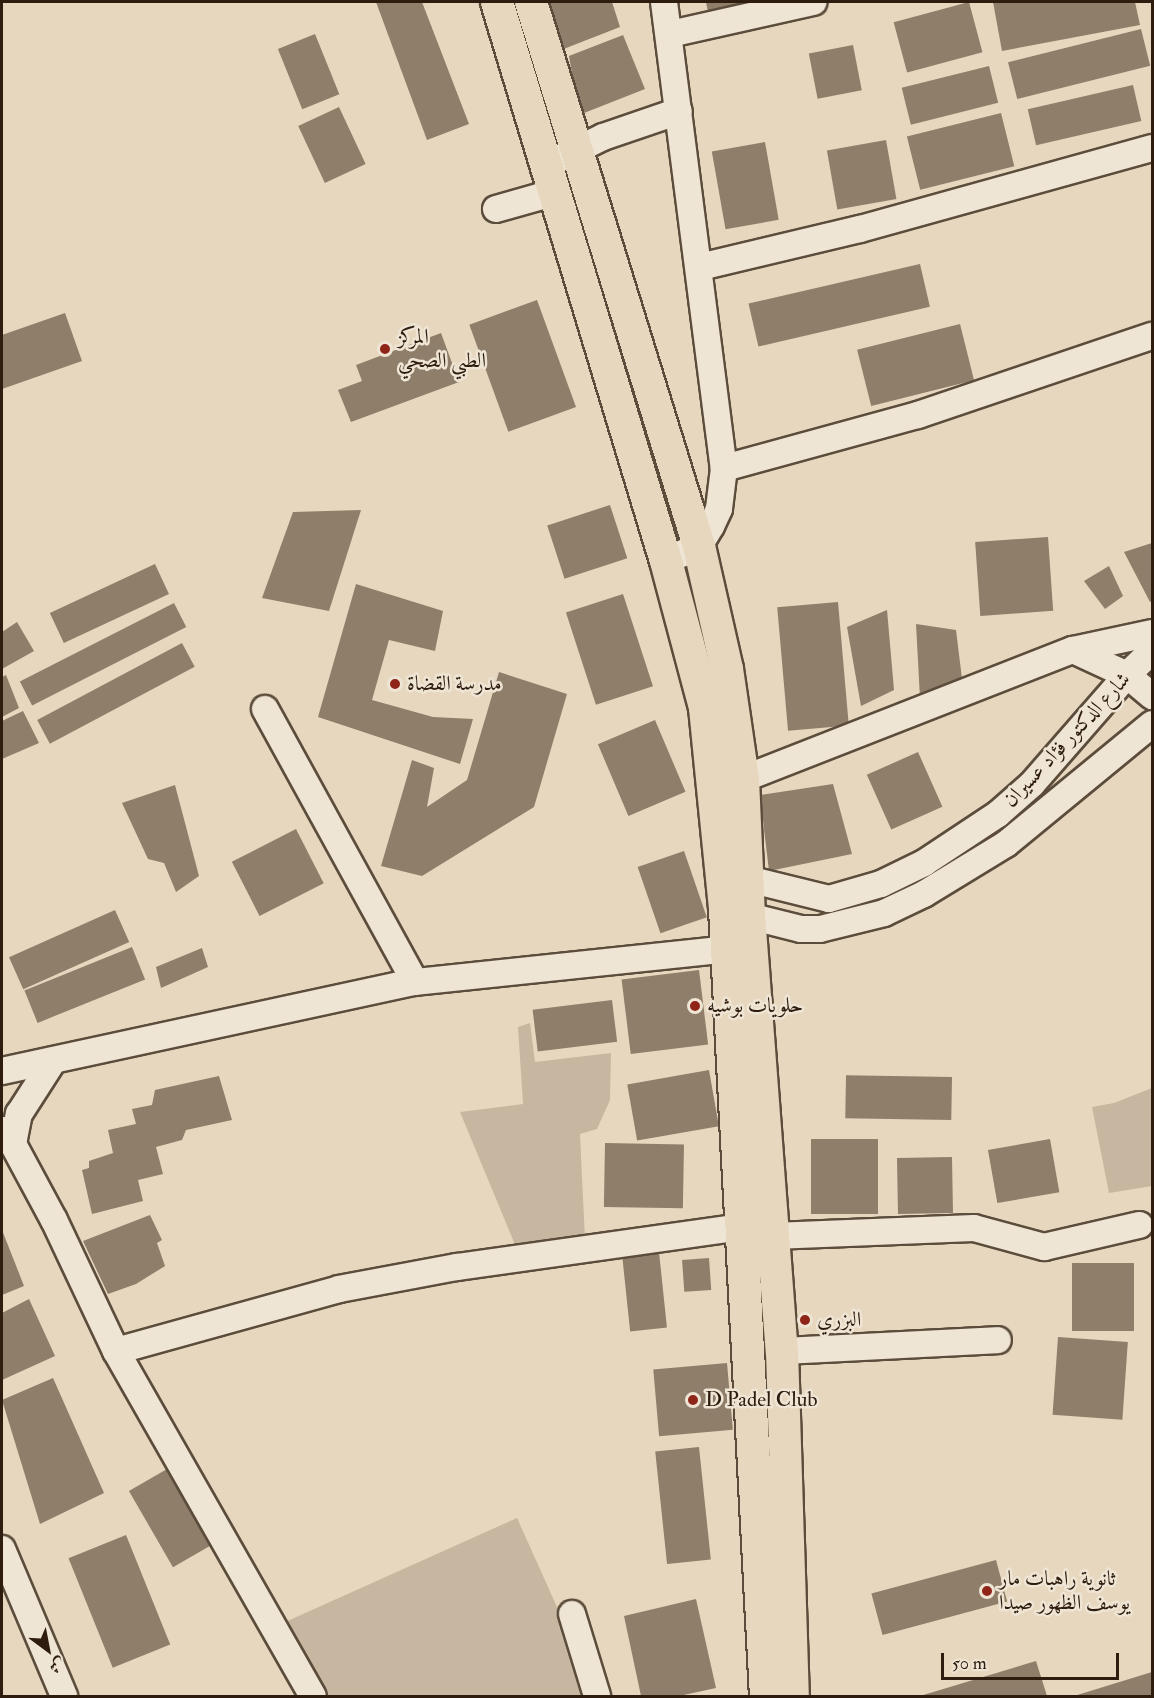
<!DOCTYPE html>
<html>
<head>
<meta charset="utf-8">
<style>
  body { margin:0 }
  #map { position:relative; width:1154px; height:1698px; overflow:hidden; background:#e6d7be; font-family:"IM FELL Double Pica",Amiri,serif }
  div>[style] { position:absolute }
  .green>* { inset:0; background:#c7b7a0 }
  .building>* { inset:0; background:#8e7e6a; transform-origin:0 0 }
  .roads { filter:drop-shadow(2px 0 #5c4c3b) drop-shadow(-2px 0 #5c4c3b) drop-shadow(0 2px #5c4c3b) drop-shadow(0 -2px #5c4c3b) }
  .minor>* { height:26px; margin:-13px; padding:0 13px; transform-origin:13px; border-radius:13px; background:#efe5d5 }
  .major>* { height:32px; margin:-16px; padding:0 16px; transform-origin:16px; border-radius:16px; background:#e6d7be }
  .dots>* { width:16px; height:16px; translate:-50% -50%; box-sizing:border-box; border:3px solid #efe5d5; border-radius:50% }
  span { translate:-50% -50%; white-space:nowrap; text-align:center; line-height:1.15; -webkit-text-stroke:5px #efe5d5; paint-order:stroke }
  .poi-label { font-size:21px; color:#2e1d0f }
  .left { translate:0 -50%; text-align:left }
  .street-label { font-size:21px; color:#2e1d0f }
  .frame { position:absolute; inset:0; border:3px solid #2e1d0f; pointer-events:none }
  .north { position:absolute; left:18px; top:1620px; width:60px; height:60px; -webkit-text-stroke:4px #efe5d5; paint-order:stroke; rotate:148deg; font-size:16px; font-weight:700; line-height:24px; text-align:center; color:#2e1d0f }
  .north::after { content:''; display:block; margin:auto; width:21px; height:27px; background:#2e1d0f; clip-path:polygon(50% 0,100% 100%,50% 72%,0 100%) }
  .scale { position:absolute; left:941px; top:1653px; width:178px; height:27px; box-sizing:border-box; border:3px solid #2e1d0f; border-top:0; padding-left:8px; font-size:18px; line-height:21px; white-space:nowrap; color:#2e1d0f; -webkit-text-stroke:4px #efe5d5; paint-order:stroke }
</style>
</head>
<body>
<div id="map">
  <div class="green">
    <i style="clip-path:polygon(530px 1023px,535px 1062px,611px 1053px,610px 1100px,597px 1129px,580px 1134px,585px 1240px,516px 1247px,460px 1112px,523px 1104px,518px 1027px)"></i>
    <i style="clip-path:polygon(1152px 1088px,1152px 1186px,1109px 1193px,1092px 1107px,1114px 1103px)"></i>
    <i style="clip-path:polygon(517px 1518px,557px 1607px,584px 1696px,324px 1696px,283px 1623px)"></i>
  </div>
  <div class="building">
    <i style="clip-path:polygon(376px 2px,422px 2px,469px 124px,427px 140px)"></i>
    <i style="clip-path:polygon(544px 2px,612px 2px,620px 27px,561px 50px)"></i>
    <i style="clip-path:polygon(706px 2px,748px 2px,708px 12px)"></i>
    <i style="left:969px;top:2px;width:52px;height:78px;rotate:75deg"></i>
    <i style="clip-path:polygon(993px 2px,1135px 2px,1140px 25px,1002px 51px)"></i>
    <i style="left:1141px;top:29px;width:38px;height:137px;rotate:76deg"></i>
    <i style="left:315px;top:34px;width:65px;height:40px;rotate:68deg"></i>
    <i style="clip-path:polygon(623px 35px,645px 89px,579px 115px,569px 56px)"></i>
    <i style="left:853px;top:45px;width:46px;height:45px;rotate:79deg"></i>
    <i style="left:989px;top:66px;width:38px;height:90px;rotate:76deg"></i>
    <i style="left:1133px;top:85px;width:37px;height:108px;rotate:77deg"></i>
    <i style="left:339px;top:107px;width:63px;height:45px;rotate:65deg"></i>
    <i style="left:1001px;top:113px;width:55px;height:97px;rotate:76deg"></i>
    <i style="left:886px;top:140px;width:60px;height:60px;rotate:80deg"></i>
    <i style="left:765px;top:142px;width:79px;height:54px;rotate:80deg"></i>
    <i style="left:920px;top:264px;width:44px;height:176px;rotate:77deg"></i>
    <i style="left:537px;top:300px;width:114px;height:72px;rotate:70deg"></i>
    <i style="clip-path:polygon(65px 313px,82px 361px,2px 389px,2px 335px)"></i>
    <i style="left:960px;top:324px;width:58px;height:106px;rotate:76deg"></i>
    <i style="clip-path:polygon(441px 333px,459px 382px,351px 422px,338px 390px,362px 381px,356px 365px)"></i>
    <i style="left:610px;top:505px;width:56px;height:66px;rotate:72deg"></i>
    <i style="clip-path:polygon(361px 510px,329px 611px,262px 598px,293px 512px)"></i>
    <i style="left:1048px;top:537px;width:74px;height:73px;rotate:86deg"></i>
    <i style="clip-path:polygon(1152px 543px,1152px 601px,1150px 602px,1124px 552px)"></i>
    <i style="left:155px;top:564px;width:33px;height:116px;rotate:65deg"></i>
    <i style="clip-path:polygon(1109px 566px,1123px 596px,1105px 609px,1084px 581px)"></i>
    <i style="clip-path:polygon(356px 584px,443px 611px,435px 651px,389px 640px,372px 700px,433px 717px,473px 719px,460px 764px,318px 717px)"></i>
    <i style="left:623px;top:594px;width:97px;height:60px;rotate:72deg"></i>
    <i style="left:838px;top:602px;width:124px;height:61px;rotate:85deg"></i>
    <i style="left:174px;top:603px;width:27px;height:173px;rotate:63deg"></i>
    <i style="clip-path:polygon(887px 610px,894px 690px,861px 706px,847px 627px)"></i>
    <i style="clip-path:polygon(17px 622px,34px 651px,2px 669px,2px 632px)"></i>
    <i style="clip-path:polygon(916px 624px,956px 630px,963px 687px,920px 698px)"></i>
    <i style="left:182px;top:643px;width:27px;height:164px;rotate:62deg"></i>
    <i style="clip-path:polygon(499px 672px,567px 694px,534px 807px,422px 876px,381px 866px,412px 760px,434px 768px,427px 807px,467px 780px)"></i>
    <i style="clip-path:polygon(6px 675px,19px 708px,2px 717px,2px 677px)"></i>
    <i style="clip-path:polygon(23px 711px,39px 743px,2px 759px,2px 721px)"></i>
    <i style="left:655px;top:720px;width:78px;height:62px;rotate:67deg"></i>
    <i style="left:918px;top:752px;width:60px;height:56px;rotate:66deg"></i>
    <i style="clip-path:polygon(833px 784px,852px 854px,769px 871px,760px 795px)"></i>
    <i style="clip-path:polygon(175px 785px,199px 876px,176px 892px,164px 863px,148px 859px,122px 803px)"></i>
    <i style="left:296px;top:829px;width:61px;height:72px;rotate:63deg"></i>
    <i style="left:684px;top:851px;width:70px;height:49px;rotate:71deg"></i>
    <i style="left:115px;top:910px;width:35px;height:116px;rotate:66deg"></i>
    <i style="left:132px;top:947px;width:35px;height:116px;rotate:68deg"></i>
    <i style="clip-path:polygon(202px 948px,208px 967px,161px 988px,156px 967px)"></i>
    <i style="left:699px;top:970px;width:75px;height:78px;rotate:83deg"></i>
    <i style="left:612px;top:1000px;width:42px;height:80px;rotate:83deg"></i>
    <i style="left:709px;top:1070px;width:57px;height:83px;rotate:80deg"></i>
    <i style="clip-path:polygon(219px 1076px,232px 1120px,186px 1130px,182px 1140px,156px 1147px,163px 1174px,138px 1180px,143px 1201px,92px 1214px,82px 1170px,89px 1168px,89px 1161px,113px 1153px,108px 1130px,136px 1124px,132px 1109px,152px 1105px,155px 1090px)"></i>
    <i style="left:952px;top:1077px;width:43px;height:106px;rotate:91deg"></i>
    <i style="left:878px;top:1139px;width:75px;height:67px;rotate:90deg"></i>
    <i style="left:1050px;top:1139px;width:54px;height:63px;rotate:80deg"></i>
    <i style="left:605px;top:1143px;width:79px;height:64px;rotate:1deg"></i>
    <i style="left:952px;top:1157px;width:56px;height:55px;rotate:89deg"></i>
    <i style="clip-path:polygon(150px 1215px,162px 1240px,157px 1243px,165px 1266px,136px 1284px,108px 1294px,83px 1241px)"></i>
    <i style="clip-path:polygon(2px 1230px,24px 1286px,2px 1295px)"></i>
    <i style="left:659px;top:1252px;width:76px;height:37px;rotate:84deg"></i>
    <i style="left:709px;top:1258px;width:32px;height:27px;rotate:86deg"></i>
    <i style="left:1072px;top:1263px;width:62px;height:68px"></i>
    <i style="clip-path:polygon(29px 1299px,55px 1356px,2px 1380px,2px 1313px)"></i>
    <i style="left:1058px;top:1337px;width:70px;height:78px;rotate:4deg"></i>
    <i style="left:727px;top:1363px;width:67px;height:74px;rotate:85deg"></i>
    <i style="clip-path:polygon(53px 1378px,104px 1493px,40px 1524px,2px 1400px)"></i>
    <i style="left:699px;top:1447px;width:113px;height:44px;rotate:84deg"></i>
    <i style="left:174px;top:1465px;width:88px;height:52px;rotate:60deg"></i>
    <i style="left:126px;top:1535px;width:118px;height:62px;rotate:68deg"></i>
    <i style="left:996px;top:1560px;width:43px;height:129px;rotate:75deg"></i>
    <i style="clip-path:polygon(696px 1599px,716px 1688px,679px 1696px,641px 1696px,624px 1616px)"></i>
    <i style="clip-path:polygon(1036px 1661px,1047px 1696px,920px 1696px)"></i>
    <i style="clip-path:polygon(1152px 1672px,1152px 1696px,1074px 1696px)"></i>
  </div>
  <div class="roads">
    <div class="minor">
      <i style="left:664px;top:2px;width:470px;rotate:82.7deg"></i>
      <i style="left:724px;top:468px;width:41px;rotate:97deg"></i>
      <i style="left:719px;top:509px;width:19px;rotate:115deg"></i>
      <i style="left:711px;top:526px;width:23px;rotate:121deg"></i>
      <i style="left:699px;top:546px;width:36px;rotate:156deg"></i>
      <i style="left:670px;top:34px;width:147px;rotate:-12.6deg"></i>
      <i style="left:548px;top:164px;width:61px;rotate:-26.1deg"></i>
      <i style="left:603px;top:137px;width:80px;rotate:-18.9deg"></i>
      <i style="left:496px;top:209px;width:62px;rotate:-15.8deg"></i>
      <i style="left:700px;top:267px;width:164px;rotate:-13.4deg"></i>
      <i style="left:860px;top:229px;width:303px;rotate:-15.5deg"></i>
      <i style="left:724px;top:468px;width:201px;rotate:-15.3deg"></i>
      <i style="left:918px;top:415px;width:247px;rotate:-18.7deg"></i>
      <i style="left:1073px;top:650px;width:60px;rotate:24.8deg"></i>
      <i style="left:1127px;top:675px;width:33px;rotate:40deg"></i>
      <i style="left:265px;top:709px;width:311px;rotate:61.2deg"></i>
      <i style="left:743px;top:779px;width:354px;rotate:-21.4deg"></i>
      <i style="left:1073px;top:650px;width:81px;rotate:-12.1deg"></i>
      <i style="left:748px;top:879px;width:83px;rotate:13.9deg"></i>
      <i style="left:829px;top:899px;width:54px;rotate:-16.1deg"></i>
      <i style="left:881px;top:884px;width:48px;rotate:-26deg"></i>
      <i style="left:924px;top:863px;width:89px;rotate:-33.5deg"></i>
      <i style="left:998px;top:814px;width:45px;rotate:-41.4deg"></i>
      <i style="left:1032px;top:784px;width:145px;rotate:-48.9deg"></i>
      <i style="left:1127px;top:675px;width:35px;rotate:-44deg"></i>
      <i style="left:749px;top:916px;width:54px;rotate:14deg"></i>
      <i style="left:801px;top:929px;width:19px"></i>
      <i style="left:820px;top:929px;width:66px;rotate:-14deg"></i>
      <i style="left:884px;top:913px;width:44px;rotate:-25.4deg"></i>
      <i style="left:924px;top:894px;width:96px;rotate:-31.4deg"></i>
      <i style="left:1006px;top:844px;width:189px;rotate:-39.4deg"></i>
      <i style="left:2px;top:1071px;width:422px;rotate:-12.2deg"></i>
      <i style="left:415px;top:982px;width:315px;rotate:-6deg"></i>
      <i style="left:2px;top:1130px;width:18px;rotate:52deg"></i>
      <i style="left:13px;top:1144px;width:86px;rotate:61.7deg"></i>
      <i style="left:54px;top:1220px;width:145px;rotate:64.7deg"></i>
      <i style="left:116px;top:1351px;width:397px;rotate:60.3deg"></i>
      <i style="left:13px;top:1144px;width:31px;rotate:-79deg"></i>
      <i style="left:19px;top:1114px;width:63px;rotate:-57.3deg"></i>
      <i style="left:773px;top:1236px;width:201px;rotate:-2.3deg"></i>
      <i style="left:974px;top:1228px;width:73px;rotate:15.2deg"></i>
      <i style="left:1044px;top:1247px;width:98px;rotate:-13deg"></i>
      <i style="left:116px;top:1351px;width:231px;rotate:-15.5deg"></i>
      <i style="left:339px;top:1289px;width:120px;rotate:-10.6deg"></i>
      <i style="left:457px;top:1267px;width:286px;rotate:-8deg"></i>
      <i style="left:782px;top:1351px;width:216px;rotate:-2.9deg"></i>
      <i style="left:2px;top:1549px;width:160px;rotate:67.1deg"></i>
      <i style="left:572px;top:1614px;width:86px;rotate:73deg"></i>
    </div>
    <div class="major">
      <i style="left:497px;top:2px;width:584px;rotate:73.18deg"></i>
      <i style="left:666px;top:561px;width:152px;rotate:75.1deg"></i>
      <i style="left:705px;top:708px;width:202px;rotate:84.3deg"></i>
      <i style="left:725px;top:909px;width:788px;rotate:87.02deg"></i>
      <i style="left:531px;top:2px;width:569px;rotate:72.84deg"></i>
      <i style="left:699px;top:546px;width:126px;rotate:77.2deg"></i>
      <i style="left:727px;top:669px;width:111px;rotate:81.7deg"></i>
      <i style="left:743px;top:779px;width:137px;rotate:87.5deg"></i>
      <i style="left:749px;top:916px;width:436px;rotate:85.7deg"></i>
      <i style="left:782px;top:1351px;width:345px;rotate:88.2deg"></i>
    </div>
  </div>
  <div class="dots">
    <i style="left:385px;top:349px;background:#8f2418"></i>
    <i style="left:395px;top:684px;background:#8f2418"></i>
    <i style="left:695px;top:1006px;background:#8f2418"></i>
    <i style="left:805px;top:1320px;background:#8f2418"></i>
    <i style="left:693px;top:1400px;background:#8f2418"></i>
    <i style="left:987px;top:1591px;background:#8f2418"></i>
  </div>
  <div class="poi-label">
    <span class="left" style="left:398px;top:349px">المركز<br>الطبي الصحي</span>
    <span class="left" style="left:407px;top:684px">مدرسة القضاة</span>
    <span class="left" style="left:707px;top:1006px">حلويات بوشيه</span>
    <span class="left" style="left:817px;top:1320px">البزري</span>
    <span class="left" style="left:705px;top:1400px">D Padel Club</span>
    <span class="left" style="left:999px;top:1591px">ثانوية راهبات مار<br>يوسف الظهور صيدا</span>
  </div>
  <div class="street-label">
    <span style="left:1067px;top:740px;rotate:-47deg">شارع الدكتور فؤاد عسيران</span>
  </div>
  <div class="frame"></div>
  <div class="north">ش</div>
  <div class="scale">50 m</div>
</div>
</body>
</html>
